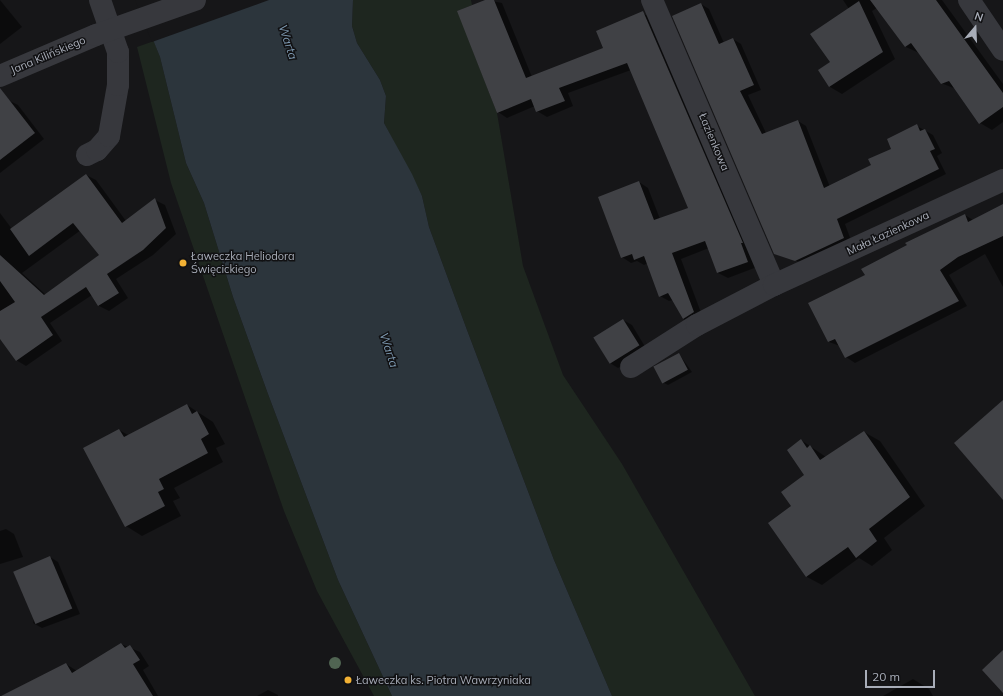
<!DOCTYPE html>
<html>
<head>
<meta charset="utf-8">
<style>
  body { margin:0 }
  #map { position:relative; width:1003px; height:696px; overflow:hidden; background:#161618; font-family:Mulish,sans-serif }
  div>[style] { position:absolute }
  .green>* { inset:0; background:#1e261f }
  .water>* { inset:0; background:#2c353c }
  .pier>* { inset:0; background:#161618 }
  .shadow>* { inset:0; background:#0007 }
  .building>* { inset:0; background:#404145; transform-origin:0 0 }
  .minor>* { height:22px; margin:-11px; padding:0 11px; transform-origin:11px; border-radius:11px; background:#37383d }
  .minor-bridge>* { height:22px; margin:-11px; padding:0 11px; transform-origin:11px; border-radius:11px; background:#37383d }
  .trees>* { width:12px; height:12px; margin:-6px; border-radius:50%; background:#506452 }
  .dots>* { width:11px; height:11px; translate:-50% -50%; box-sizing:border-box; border:2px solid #111113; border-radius:50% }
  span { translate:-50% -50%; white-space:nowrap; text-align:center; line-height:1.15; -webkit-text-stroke:3px #111113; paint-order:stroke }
  .street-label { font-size:11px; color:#a8adb8 }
  .poi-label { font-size:11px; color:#a8adb8 }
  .left { translate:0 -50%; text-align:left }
  .water-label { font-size:12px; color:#7f9bb3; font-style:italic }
  .north { position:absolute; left:955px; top:8px; width:40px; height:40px; -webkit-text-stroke:3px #111113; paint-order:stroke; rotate:19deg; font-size:11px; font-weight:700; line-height:16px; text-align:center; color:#a8adb8 }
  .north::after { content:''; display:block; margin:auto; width:14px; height:18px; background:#a8adb8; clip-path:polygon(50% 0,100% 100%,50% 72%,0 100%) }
  .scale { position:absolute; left:865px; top:670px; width:70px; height:18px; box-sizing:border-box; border:2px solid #a8adb8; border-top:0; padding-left:5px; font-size:12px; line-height:14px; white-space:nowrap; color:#a8adb8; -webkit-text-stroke:3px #111113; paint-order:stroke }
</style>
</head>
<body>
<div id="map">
  <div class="green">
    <i style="clip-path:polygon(353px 0,471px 0,472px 5px,458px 11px,497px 113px,523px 266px,563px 375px,622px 464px,755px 696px,612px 696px,554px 560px,467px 330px,429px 227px,422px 196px,384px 123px,386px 96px,380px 80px,357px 43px,352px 26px)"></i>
    <i style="clip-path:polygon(154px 41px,160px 57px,186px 163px,204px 203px,233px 297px,268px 394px,338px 580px,392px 696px,374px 696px,317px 591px,284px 511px,171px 183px,137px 47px)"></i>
  </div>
  <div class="water">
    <i style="clip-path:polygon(137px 0,353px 0,352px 26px,357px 43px,380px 80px,386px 96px,384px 123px,412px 174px,422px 196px,429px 227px,467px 330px,554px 560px,612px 696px,392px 696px,338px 580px,268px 394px,233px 297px,204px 203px,186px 163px,160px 57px)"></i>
  </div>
  <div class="pier">
    <i style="clip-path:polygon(135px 0,269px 0,152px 42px)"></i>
  </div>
  <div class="shadow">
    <i style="clip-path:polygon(0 0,22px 27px,0 44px)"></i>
    <i style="clip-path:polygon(487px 0,502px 3px,532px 77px,604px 49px,642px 13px,652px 18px,757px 267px,728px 278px,718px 273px,709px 248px,681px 259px,703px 318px,692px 324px,683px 319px,673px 300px,669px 301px,660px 296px,648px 263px,644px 265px,637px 261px,631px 263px,622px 257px,639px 182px,648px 188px,660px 219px,689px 208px,631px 70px,568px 93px,573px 106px,547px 117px,537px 111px,535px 106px,507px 118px,498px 112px)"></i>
    <i style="clip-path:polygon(843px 0,942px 0,1003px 84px,1003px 122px,992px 130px,980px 123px,956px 89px,941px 83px,919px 53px,906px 47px,877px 8px,872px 11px,895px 59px,842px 94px,830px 87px,819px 70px,831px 62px,849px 9px)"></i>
    <i style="clip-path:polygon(701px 4px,709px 9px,724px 43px,733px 39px,741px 44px,761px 90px,748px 95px,766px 133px,798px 121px,806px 126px,830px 187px,873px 166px,917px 126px,933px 135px,942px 153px,937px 156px,946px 174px,845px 224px,852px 243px,800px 262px,775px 254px)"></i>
    <i style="clip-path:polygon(8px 100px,18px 105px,44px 139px,0 173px,0 106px)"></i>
    <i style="clip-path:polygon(evenodd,86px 175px,96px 180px,126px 221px,155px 200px,165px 205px,176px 234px,153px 255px,116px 279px,128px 298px,109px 311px,99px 306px,92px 295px,50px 323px,62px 341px,26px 366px,16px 360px,0 337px,0 213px,12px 229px,86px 175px,81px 230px,100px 255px,46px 295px,22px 273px,81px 230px)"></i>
    <i style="clip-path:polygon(1003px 205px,1003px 287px,985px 254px,949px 275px,967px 306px,855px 363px,846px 357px,840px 346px,829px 342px,809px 303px,866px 275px,965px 215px,973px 220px)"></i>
    <i style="clip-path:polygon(623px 320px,632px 325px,647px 350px,618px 368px,610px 363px,594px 338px)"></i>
    <i style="clip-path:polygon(679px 354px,692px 372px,668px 385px,664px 383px)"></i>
    <i style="clip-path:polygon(187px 405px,213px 422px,225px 444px,216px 448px,223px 462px,174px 488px,180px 498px,173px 501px,181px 516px,142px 536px,126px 526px,84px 448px,119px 430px,130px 436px)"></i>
    <i style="clip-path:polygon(864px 432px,880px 441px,925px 506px,884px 538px,892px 550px,872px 566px,859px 558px,822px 585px,807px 577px,769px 524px,793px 506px,806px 475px,801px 440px,826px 457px)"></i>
    <i style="clip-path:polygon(6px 529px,14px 534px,23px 557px,0 564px,0 531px)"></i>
    <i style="clip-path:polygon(50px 557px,58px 562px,80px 614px,42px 628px,33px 623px)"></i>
    <i style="clip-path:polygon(121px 644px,140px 652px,149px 666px,143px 670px,158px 696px,3px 696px,66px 664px,77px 671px)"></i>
    <i style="clip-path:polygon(913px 679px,929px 689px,933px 696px,883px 696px)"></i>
    <i style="clip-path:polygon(268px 690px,278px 695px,278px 696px,257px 696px)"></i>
  </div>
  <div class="building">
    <i style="clip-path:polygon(485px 0,494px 0,526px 78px,603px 48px,596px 31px,643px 11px,743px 243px,741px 243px,748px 262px,717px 273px,705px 241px,672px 253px,694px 312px,683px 319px,668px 293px,659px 297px,644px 256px,634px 260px,632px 254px,621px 258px,598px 197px,639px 181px,654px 220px,688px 208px,627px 63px,559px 88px,565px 101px,536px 112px,531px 99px,497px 113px,457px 11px)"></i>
    <i style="clip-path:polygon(870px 0,936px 0,1003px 93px,1003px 107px,979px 124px,949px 81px,941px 84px,911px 43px,905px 47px)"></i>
    <i style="clip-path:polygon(859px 1px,883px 52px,829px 87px,818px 70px,830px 62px,810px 34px)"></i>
    <i style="clip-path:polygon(701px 3px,719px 44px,733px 38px,754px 85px,740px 91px,762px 134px,798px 120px,824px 188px,871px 165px,868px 159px,891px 149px,887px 139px,917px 124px,920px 131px,925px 129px,935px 149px,930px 151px,939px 169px,837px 219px,844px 238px,795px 261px,774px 254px,672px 16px)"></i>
    <i style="clip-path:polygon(0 88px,35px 133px,0 160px)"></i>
    <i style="clip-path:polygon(86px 174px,122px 223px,155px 198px,166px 228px,143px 250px,107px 274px,119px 293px,98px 306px,86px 287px,41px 317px,53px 335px,16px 361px,0 339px,0 311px,15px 302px,0 281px,0 255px,44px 295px,99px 255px,73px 223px,29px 256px,10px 229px)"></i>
    <i style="clip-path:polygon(1003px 204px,1003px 236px,958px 257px,940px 270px,959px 301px,845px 358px,835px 339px,828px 342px,808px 303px,865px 275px,861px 269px,907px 245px,905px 243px,965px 214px,968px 222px)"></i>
    <i style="left:623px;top:319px;width:31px;height:35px;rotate:58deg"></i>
    <i style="left:679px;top:353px;width:19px;height:29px;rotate:62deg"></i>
    <i style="clip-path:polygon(1003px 400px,1003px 500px,954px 443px)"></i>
    <i style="clip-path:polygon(187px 404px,192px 414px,197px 411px,209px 434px,201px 439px,208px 453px,159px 479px,164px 489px,158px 492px,165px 506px,125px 527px,83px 448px,119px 429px,124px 437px)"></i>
    <i style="clip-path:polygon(864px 431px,910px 497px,869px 529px,877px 541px,856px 558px,848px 547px,806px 577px,768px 523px,791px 506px,781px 492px,804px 475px,787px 450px,801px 439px,807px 448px,810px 445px,820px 460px)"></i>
    <i style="left:50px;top:556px;width:57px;height:40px;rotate:67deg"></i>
    <i style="clip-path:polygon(121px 643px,125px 648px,130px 645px,140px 660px,133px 664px,153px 696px,1px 696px,66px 663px,72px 673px)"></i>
    <i style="clip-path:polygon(1003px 650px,1003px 693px,982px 670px)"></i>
  </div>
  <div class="minor">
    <i style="left:652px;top:0;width:310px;rotate:66.8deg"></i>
    <i style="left:969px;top:0;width:60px;rotate:55.8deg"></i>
    <i style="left:0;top:76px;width:104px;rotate:-23.1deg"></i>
    <i style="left:87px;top:155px;width:11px;rotate:-27deg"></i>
    <i style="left:97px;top:150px;width:18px;rotate:-49deg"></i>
    <i style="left:109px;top:136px;width:52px;rotate:-80deg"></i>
    <i style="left:118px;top:85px;width:33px;rotate:-90deg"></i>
    <i style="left:118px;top:52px;width:55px;rotate:-109.1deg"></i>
    <i style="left:631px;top:367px;width:78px;rotate:-32.5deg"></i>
    <i style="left:697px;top:325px;width:87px;rotate:-27.5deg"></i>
    <i style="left:774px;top:285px;width:252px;rotate:-24.6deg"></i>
  </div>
  <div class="minor-bridge">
    <i style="left:96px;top:35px;width:105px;rotate:-19.5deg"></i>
  </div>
  <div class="trees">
    <i style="left:335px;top:663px"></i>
  </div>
  <div class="dots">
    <i style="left:183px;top:263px;background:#f2b134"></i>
    <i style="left:348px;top:680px;background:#f2b134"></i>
  </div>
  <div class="street-label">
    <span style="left:48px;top:55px;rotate:-23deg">Jana Kilińskiego</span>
    <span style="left:714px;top:142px;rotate:67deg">Łazienkowa</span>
    <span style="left:888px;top:233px;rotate:-25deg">Mała Łazienkowa</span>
  </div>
  <div class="poi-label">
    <span class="left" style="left:191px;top:263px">Ławeczka Heliodora<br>Święcickiego</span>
    <span class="left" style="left:356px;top:680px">Ławeczka ks. Piotra Wawrzyniaka</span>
  </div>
  <div class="water-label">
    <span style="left:288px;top:42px;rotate:72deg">Warta</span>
    <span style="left:389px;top:350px;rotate:72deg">Warta</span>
  </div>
  <div class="north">N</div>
  <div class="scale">20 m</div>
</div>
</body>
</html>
